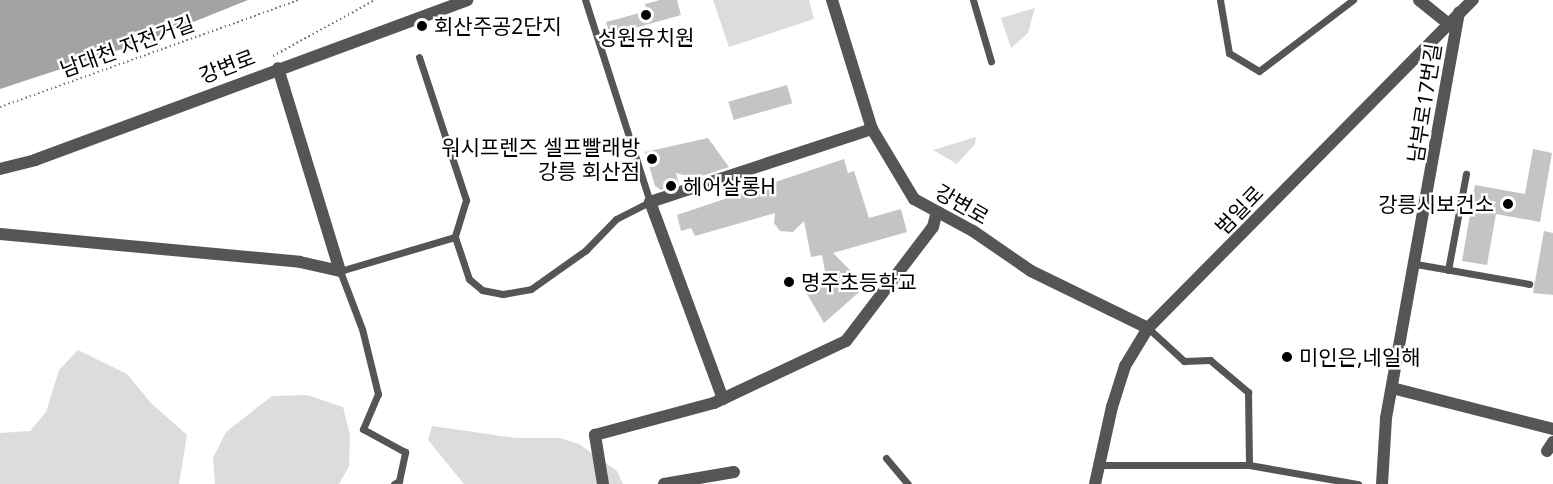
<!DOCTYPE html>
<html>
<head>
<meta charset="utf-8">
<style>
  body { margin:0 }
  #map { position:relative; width:1553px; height:484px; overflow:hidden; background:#fff; font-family:"Noto Sans","Noto Sans KR",sans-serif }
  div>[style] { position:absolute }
  .green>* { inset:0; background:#dcdcdc }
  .water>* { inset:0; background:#a3a3a3 }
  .building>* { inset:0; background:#c4c4c4; transform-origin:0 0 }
  .path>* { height:2px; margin-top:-1px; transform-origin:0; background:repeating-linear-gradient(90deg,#777 0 1.5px,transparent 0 4.5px) }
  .service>* { height:7px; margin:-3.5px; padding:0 3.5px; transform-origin:3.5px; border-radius:3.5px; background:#555 }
  .minor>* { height:12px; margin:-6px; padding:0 6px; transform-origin:6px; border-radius:6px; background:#555 }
  .tertiary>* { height:12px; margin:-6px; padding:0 6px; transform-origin:6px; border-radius:6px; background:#555 }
  .dots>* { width:16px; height:16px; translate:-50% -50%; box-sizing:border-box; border:3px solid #fff; border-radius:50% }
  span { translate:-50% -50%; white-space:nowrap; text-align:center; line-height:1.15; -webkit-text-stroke:5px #fff; paint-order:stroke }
  .poi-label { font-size:21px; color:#000 }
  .left { translate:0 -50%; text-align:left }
  .right { translate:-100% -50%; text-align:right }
  .street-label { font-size:21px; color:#000 }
</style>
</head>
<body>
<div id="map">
  <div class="green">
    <i style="clip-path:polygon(713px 0,809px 0,814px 19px,729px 47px)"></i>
    <i style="clip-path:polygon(1035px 8px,1028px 33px,1011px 48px,1001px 18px)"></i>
    <i style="clip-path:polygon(976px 137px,975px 144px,957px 164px,933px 150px)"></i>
    <i style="clip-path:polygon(78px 350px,127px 374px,150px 402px,187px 435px,179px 484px,0 484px,0 433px,30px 431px,46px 412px,59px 370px)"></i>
    <i style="clip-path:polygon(307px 395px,343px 407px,350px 435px,349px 466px,339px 484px,215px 484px,213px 458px,226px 432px,272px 396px)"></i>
    <i style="clip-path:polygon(432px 426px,516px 438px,560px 438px,579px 444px,617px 471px,623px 484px,464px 484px,428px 440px)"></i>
  </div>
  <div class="water">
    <i style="clip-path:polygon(0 0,248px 0,146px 41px,0 89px)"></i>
  </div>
  <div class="building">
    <i style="clip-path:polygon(660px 0,677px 0,681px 15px,610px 35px,606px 22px,647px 11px,645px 4px)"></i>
    <i style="left:787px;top:85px;width:19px;height:61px;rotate:74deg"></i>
    <i style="clip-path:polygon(708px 138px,729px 167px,696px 178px,676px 173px,679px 184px,661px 190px,655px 186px,645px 152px)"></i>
    <i style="clip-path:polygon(1533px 149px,1552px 153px,1540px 222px,1496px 214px,1487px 265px,1462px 261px,1475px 185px,1525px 194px)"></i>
    <i style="clip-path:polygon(844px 159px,848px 173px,854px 171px,869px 218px,901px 209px,907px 232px,833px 253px,866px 286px,824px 323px,807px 294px,826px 277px,822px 255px,811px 257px,804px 221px,793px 232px,780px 231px,774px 223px,775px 213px,695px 236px,691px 228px,681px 231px,677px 215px)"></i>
    <i style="clip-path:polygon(1544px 231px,1553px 233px,1553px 295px,1533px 293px)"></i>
  </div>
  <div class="path">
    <i style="left:273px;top:56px;width:116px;rotate:-28.8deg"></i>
    <i style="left:0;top:107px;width:318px;rotate:-19.7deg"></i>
  </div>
  <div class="service">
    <i style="left:973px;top:0;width:64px;rotate:73.6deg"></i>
    <i style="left:1220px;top:0;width:54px;rotate:80.4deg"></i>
    <i style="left:1229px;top:53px;width:35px;rotate:31deg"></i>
    <i style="left:1259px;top:71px;width:118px;rotate:-37.1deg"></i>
    <i style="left:419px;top:57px;width:151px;rotate:71.8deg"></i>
    <i style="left:466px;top:200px;width:39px;rotate:107deg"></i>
    <i style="left:455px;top:237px;width:44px;rotate:71.6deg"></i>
    <i style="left:469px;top:279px;width:17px;rotate:40deg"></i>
    <i style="left:482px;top:290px;width:21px;rotate:11deg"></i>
    <i style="left:503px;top:294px;width:28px;rotate:-10deg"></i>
    <i style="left:531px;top:289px;width:67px;rotate:-35.3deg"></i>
    <i style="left:586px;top:250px;width:43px;rotate:-45.9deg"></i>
    <i style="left:616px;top:219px;width:38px;rotate:-27deg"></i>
    <i style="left:650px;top:202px;width:212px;rotate:-107.8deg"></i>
    <i style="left:1416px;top:264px;width:115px;rotate:10deg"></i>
    <i style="left:1448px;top:270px;width:98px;rotate:-79.4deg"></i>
    <i style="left:1148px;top:328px;width:49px;rotate:42.5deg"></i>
    <i style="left:1184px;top:361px;width:26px;rotate:-2deg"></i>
    <i style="left:1210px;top:360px;width:50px;rotate:40.1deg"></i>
    <i style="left:1248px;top:392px;width:73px;rotate:89.2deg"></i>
    <i style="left:1249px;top:465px;width:111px;rotate:9.9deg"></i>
    <i style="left:886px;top:458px;width:34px;rotate:50deg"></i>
    <i style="left:1097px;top:465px;width:152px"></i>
    <i style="left:394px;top:484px;width:6px;rotate:-31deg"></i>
    <i style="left:399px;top:481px;width:30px;rotate:-78deg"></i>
    <i style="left:405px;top:452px;width:48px;rotate:-151.3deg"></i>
    <i style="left:363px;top:429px;width:38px;rotate:-67deg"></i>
    <i style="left:378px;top:394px;width:67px;rotate:-103.8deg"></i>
    <i style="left:362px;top:329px;width:62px;rotate:-110.8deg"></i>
    <i style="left:340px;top:271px;width:120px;rotate:-16.5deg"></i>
  </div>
  <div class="minor">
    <i style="left:1419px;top:0;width:38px;rotate:39deg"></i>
    <i style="left:0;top:234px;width:301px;rotate:5.3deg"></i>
    <i style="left:300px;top:262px;width:41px;rotate:12.7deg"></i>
    <i style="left:340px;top:271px;width:212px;rotate:-107deg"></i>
    <i style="left:1392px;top:388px;width:166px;rotate:14.3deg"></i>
    <i style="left:723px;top:399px;width:210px;rotate:-110.3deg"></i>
    <i style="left:650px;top:202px;width:234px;rotate:-18.2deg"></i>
    <i style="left:1547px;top:451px;width:11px;rotate:-56deg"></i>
    <i style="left:603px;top:484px;width:50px;rotate:-99.3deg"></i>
    <i style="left:595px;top:435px;width:123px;rotate:-15.1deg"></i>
    <i style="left:714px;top:403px;width:146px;rotate:-25.2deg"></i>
    <i style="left:846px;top:341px;width:143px;rotate:-52.7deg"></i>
    <i style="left:933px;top:227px;width:16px;rotate:-76deg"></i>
    <i style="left:664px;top:484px;width:71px;rotate:-9.7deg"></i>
    <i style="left:1382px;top:484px;width:66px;rotate:-86.5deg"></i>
    <i style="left:1386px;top:418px;width:412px;rotate:-79.8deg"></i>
  </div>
  <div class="tertiary">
    <i style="left:832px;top:0;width:135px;rotate:72.8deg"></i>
    <i style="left:872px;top:129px;width:82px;rotate:59deg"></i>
    <i style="left:914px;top:199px;width:67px;rotate:28.5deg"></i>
    <i style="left:973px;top:231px;width:70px;rotate:34.6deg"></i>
    <i style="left:1031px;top:271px;width:130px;rotate:26deg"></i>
    <i style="left:0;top:169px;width:36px;rotate:-14deg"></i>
    <i style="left:35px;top:160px;width:461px;rotate:-20.3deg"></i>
    <i style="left:1095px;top:484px;width:79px;rotate:-77.6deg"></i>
    <i style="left:1112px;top:407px;width:43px;rotate:-72.4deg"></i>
    <i style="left:1125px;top:366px;width:44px;rotate:-58.8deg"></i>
    <i style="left:1148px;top:328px;width:462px;rotate:-45.3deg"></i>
  </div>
  <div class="dots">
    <i style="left:646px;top:15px;background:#000"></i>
    <i style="left:422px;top:26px;background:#000"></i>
    <i style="left:652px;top:159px;background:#000"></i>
    <i style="left:671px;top:186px;background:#000"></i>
    <i style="left:1508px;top:204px;background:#000"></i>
    <i style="left:789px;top:282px;background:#000"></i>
    <i style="left:1287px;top:357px;background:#000"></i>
  </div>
  <div class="poi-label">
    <span class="left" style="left:434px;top:26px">회산주공2단지</span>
    <span style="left:646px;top:37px">성원유치원</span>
    <span class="right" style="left:640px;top:159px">워시프렌즈 셀프빨래방<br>강릉 회산점</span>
    <span class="left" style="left:683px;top:186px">헤어살롱H</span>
    <span class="right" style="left:1494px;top:204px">강릉시보건소</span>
    <span class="left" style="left:801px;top:282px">명주초등학교</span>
    <span class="left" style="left:1299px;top:357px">미인은,네일해</span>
  </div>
  <div class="street-label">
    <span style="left:127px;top:46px;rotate:-20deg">남대천 자전거길</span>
    <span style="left:227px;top:66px;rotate:-21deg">강변로</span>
    <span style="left:1424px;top:103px;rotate:-81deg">남부로17번길</span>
    <span style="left:962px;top:204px;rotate:30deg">강변로</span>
    <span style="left:1239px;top:210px;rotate:-46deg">범일로</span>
  </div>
</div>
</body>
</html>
